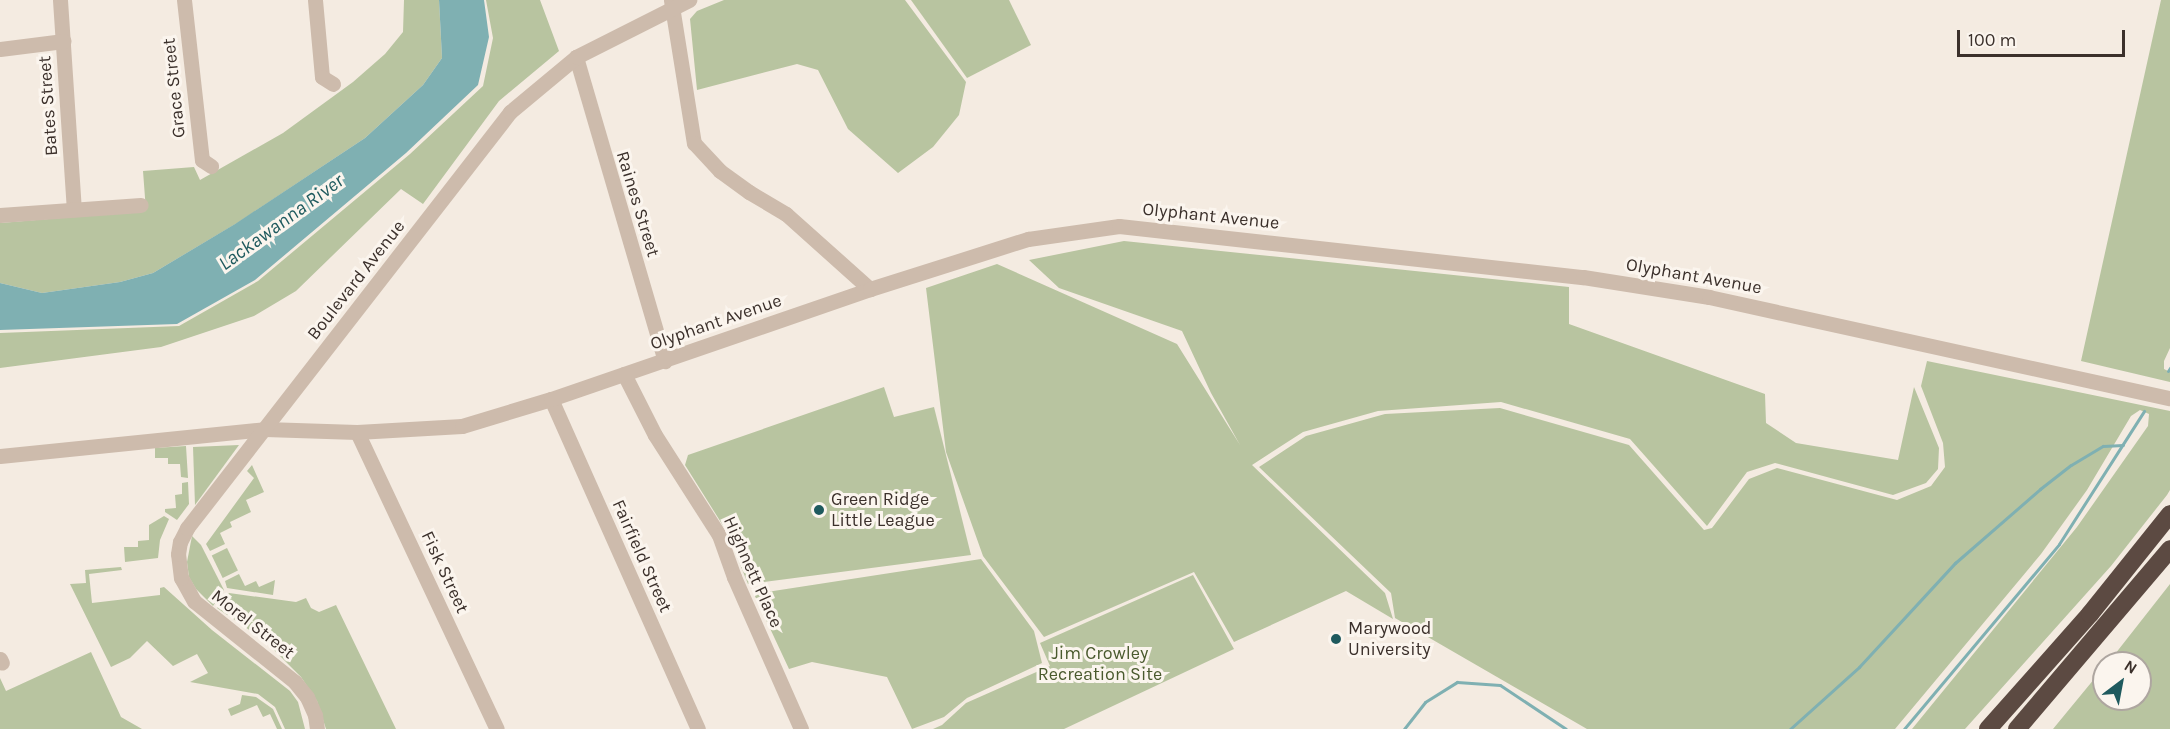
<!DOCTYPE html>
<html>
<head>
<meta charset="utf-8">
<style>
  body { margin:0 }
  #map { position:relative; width:2170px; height:729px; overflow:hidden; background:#f4ebe1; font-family:Karla,sans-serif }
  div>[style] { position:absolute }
  .green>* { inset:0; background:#b8c4a0; transform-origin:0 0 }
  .water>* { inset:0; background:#7fb0b2 }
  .stream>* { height:3px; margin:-1.5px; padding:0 1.5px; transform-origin:1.5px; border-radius:1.5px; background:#7fb0b2 }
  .minor>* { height:15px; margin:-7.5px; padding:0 7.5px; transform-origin:7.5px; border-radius:7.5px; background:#cdbbac }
  .highway>* { height:18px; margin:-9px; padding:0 9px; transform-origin:9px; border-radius:9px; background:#5c4a42 }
  .dots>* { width:16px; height:16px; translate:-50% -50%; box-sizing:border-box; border:3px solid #fbf5ee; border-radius:50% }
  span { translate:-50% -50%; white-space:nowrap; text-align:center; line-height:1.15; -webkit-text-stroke:6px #fbf5ee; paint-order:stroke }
  .street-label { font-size:18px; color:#3b302b }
  .poi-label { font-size:18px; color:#3b302b }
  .left { translate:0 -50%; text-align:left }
  .park-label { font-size:18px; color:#4a5a2e }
  .water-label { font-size:20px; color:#1f5a5e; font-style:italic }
  .north { position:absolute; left:2092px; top:651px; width:60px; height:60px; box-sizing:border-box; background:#fbf5ee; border:2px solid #aea6a0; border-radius:50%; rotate:32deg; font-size:16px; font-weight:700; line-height:24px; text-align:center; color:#3b302b }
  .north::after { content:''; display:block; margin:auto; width:21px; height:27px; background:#1f5a5e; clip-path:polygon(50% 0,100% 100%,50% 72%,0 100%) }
  .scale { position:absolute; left:1957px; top:30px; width:168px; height:27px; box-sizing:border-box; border:3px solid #3b302b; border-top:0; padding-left:8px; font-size:18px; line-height:21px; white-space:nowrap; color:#3b302b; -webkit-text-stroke:4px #fbf5ee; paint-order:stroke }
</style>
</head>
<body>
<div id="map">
  <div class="green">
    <i style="clip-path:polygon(404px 0,439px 0,442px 58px,423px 85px,365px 138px,237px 223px,153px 273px,120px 282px,42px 293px,0 283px,0 223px,146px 211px,143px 171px,194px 167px,200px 180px,283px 133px,353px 82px,385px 54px,403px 32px)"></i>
    <i style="clip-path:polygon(486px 0,540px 0,559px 51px,499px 101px,423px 204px,401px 189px,296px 291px,254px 316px,161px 347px,0 368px,0 333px,179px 326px,258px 281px,410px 154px,483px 86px,493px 38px)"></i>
    <i style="clip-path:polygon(724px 0,905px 0,966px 82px,959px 115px,933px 147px,898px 173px,848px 129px,818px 70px,797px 64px,697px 90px,690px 19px,697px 11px)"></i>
    <i style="clip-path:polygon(911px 0,1009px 0,1031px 45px,967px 78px)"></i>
    <i style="clip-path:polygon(2161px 0,2170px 0,2170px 348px,2164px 361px,2164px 369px,2170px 372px,2170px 382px,2081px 361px)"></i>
    <i style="clip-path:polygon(1124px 241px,1569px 287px,1569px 324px,1765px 394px,1766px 423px,1796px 443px,1898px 460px,1914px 387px,1939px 448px,1938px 469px,1926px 483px,1893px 495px,1775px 463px,1747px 472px,1707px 526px,1630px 439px,1501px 402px,1378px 411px,1303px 432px,1252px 465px,1385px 593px,1393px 619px,1346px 591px,1234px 642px,1194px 572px,1044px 637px,983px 556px,946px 452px,926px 288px,997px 264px,1177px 344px,1240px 445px,1211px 393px,1182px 331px,1059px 288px,1029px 260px)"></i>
    <i style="clip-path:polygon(1927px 361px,2170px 411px,2170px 490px,2167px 495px,2111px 566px,1965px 729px,1912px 729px,2077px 527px,2148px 426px,2149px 414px,2140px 410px,2131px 416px,2087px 490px,2041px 554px,1895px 729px,1587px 729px,1395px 618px,1391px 593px,1259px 467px,1306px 436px,1385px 414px,1500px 408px,1629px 445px,1704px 530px,1712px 528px,1749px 479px,1777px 468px,1897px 500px,1931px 486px,1945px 467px,1943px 443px,1921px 386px)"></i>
    <i style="clip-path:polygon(884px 387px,894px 417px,934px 407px,971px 555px,748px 584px,727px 532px,685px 465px,688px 455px)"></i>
    <i style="clip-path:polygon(239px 445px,195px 505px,193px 447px)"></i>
    <i style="clip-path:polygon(186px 446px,188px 478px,181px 477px,180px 464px,168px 464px,168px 458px,155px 458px,155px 448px)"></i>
    <i style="clip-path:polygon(252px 465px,264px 492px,246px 500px,251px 512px,230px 522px,232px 527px,220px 533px,225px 544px,210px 551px,206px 544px,254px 478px,247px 471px)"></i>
    <i style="clip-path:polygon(188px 482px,189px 504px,177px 520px,165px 512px,165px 509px,176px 508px,175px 495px,182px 494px,182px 483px)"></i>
    <i style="clip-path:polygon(164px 516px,169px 519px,160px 540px,158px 558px,125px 562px,124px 547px,138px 547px,138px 541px,149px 540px,149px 525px)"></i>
    <i style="clip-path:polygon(192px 536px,201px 545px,224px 590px,213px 606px,196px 589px,189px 577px,187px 562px)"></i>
    <i style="left:227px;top:548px;width:25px;height:17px;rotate:64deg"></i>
    <i style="clip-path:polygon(981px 559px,1034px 631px,1042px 663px,967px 698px,944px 717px,912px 729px,887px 677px,812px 662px,789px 669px,754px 594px)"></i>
    <i style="clip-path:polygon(121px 567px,122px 570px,89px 574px,92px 603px,160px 595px,160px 588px,164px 587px,212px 630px,290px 691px,298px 702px,305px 729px,285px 729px,275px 707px,258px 694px,190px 682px,208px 673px,197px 654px,173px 666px,147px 641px,130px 658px,111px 667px,70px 584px,86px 583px,85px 570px)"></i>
    <i style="clip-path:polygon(239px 574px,245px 586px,256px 581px,259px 587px,275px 580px,273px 595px,227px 588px,225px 581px)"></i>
    <i style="clip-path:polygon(1193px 575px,1234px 649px,1064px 729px,933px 729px,942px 725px,966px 703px,1050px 666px,1040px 643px)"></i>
    <i style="clip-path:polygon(2170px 584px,2170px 729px,2053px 729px,2104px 667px,2104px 699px,2140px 699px,2140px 663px,2108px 663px)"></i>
    <i style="clip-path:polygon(229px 593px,296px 602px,306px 598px,311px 608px,319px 612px,336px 605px,396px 729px,326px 729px,317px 701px,301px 677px,264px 640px,217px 608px)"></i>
    <i style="clip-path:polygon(91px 652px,121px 717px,142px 729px,0 729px,0 678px,6px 691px)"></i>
    <i style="clip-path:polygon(242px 695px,256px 697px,273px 709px,282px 729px,277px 729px,270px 714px,263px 717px,257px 705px,231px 716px,228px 709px,240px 704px)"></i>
  </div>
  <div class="water">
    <i style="clip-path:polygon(439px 0,484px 0,489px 37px,478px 85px,406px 153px,255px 280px,177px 324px,0 330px,0 283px,42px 293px,120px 282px,153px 273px,235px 224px,365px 138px,423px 85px,442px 58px)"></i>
  </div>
  <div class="stream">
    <i style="left:2168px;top:371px;width:4px;rotate:-56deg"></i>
    <i style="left:1404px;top:729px;width:34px;rotate:-52deg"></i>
    <i style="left:1425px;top:702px;width:38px;rotate:-32deg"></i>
    <i style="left:1457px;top:682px;width:43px;rotate:4deg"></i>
    <i style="left:1500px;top:685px;width:79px;rotate:33.7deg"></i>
    <i style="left:1790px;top:729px;width:93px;rotate:-41.9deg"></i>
    <i style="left:1859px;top:667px;width:142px;rotate:-47.3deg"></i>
    <i style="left:1955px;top:563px;width:113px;rotate:-41deg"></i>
    <i style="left:2040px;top:489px;width:39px;rotate:-38deg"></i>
    <i style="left:2071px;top:465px;width:37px;rotate:-31deg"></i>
    <i style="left:2103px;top:446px;width:20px;rotate:-3deg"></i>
    <i style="left:1904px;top:729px;width:241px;rotate:-50deg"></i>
    <i style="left:2059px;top:544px;width:158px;rotate:-57.4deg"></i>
  </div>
  <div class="minor">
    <i style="left:60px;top:0;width:210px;rotate:86.2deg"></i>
    <i style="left:184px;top:0;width:161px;rotate:83.6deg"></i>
    <i style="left:202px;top:160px;width:11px;rotate:34deg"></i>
    <i style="left:315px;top:0;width:77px;rotate:84.8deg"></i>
    <i style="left:322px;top:77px;width:13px;rotate:32deg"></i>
    <i style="left:671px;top:0;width:145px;rotate:80.9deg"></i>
    <i style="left:694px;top:143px;width:38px;rotate:47deg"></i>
    <i style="left:720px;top:171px;width:36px;rotate:36deg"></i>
    <i style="left:749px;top:192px;width:43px;rotate:30.7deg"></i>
    <i style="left:786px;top:214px;width:113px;rotate:41.8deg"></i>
    <i style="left:0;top:49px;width:64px;rotate:-7.2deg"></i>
    <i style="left:576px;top:57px;width:317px;rotate:73.7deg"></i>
    <i style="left:0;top:215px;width:141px;rotate:-4.1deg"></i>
    <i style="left:624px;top:374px;width:68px;rotate:63.1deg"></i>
    <i style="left:655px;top:435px;width:119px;rotate:57.4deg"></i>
    <i style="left:719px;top:535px;width:45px;rotate:70.3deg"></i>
    <i style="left:734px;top:577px;width:166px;rotate:66.2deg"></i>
    <i style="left:551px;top:399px;width:361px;rotate:66deg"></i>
    <i style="left:357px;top:432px;width:328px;rotate:64.8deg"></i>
    <i style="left:0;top:456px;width:266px;rotate:-5.8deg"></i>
    <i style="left:265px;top:429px;width:92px;rotate:1.9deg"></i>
    <i style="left:357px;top:432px;width:105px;rotate:-3.3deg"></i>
    <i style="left:462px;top:426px;width:93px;rotate:-16.9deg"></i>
    <i style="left:551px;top:399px;width:337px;rotate:-19deg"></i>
    <i style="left:870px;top:289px;width:166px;rotate:-17.6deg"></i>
    <i style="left:1028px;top:239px;width:92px;rotate:-8.1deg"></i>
    <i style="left:1119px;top:226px;width:467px;rotate:6.3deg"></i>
    <i style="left:1583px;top:277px;width:128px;rotate:9deg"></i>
    <i style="left:1709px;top:297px;width:472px;rotate:12.4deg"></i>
    <i style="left:0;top:659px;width:4px;rotate:63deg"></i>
    <i style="left:317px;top:729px;width:14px;rotate:-98deg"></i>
    <i style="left:315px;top:715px;width:20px;rotate:-114deg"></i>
    <i style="left:307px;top:697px;width:19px;rotate:-129deg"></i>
    <i style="left:295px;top:682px;width:129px;rotate:-141.3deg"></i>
    <i style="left:194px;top:601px;width:26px;rotate:-119deg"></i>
    <i style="left:181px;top:578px;width:24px;rotate:-97deg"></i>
    <i style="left:178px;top:554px;width:12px;rotate:-81deg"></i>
    <i style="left:180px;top:542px;width:16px;rotate:-63deg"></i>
    <i style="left:187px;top:528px;width:527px;rotate:-52.17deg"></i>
    <i style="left:510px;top:112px;width:86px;rotate:-39.8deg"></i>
    <i style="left:576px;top:57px;width:127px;rotate:-26.8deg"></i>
  </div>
  <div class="highway">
    <i style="left:1988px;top:729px;width:154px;rotate:-48.4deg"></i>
    <i style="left:2090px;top:614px;width:128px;rotate:-51.3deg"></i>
    <i style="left:2017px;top:729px;width:236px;rotate:-49.6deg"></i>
  </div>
  <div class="dots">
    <i style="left:819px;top:510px;background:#1f5a5e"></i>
    <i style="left:1336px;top:639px;background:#1f5a5e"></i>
  </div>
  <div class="street-label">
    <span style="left:174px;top:88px;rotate:-96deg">Grace Street</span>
    <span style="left:48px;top:106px;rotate:-94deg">Bates Street</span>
    <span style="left:638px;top:204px;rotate:73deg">Raines Street</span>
    <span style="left:1211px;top:216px;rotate:6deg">Olyphant Avenue</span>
    <span style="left:1694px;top:276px;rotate:10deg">Olyphant Avenue</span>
    <span style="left:356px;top:280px;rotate:-52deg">Boulevard Avenue</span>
    <span style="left:716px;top:322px;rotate:-19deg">Olyphant Avenue</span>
    <span style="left:642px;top:556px;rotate:66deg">Fairfield Street</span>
    <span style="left:445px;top:572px;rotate:65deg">Fisk Street</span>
    <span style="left:753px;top:572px;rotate:66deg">Highnett Place</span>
    <span style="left:253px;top:624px;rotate:38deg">Morel Street</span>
  </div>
  <div class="poi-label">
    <span class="left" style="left:831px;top:510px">Green Ridge<br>Little League</span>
    <span class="left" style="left:1348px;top:639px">Marywood<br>University</span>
  </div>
  <div class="park-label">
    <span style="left:1100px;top:664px">Jim Crowley<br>Recreation Site</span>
  </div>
  <div class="water-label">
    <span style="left:281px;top:222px;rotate:-36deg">Lackawanna River</span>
  </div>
  <div class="north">N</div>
  <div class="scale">100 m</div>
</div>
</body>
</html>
